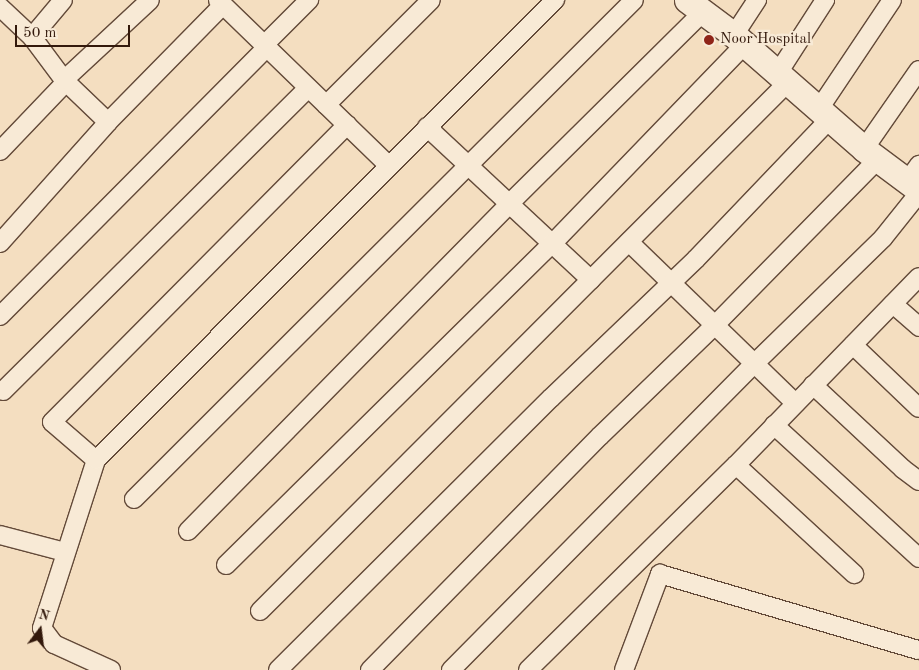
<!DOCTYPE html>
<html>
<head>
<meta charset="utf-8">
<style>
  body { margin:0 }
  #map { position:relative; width:919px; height:670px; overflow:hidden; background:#f4dec0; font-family:"Old Standard TT",serif }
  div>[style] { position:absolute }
  .roads { filter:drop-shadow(1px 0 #634a39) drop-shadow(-1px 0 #634a39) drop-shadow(0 1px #634a39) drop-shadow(0 -1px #634a39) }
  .street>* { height:18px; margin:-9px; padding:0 9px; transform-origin:9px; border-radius:9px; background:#f8ead6 }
  .secondary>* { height:25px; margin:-12.5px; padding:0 12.5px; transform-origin:12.5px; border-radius:12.5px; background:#f8ead6 }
  .dots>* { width:14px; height:14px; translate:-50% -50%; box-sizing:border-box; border:2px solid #f8ead6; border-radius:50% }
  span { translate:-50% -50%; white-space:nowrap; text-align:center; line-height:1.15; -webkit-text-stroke:4.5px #f8ead6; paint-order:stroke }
  .poi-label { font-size:15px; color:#33190c }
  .left { translate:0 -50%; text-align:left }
  .north { position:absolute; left:15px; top:605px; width:50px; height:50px; -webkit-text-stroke:4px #f8ead6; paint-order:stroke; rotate:15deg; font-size:14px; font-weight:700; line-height:20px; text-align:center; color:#33190c }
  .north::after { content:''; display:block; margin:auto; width:18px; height:22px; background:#33190c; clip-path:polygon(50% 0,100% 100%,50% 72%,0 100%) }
  .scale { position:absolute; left:15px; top:25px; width:115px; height:22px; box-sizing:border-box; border:2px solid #33190c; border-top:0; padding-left:6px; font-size:15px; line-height:18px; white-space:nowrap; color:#33190c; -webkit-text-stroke:4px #f8ead6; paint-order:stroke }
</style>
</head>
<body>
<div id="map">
  <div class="roads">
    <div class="street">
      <i style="left:218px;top:0;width:237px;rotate:44.1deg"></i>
      <i style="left:0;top:7px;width:44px;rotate:43.2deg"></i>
      <i style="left:32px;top:37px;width:54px;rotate:53.3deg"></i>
      <i style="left:64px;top:80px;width:61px;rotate:43.7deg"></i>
      <i style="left:734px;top:35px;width:42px;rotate:-56.7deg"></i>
      <i style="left:32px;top:37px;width:48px;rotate:-50deg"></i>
      <i style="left:264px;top:45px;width:64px;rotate:-45deg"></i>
      <i style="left:778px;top:73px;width:87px;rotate:-57.2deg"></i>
      <i style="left:326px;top:105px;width:148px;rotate:-45deg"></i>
      <i style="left:819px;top:109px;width:131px;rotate:-56.2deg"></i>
      <i style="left:427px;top:127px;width:224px;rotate:43deg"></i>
      <i style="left:864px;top:149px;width:96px;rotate:-55.2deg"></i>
      <i style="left:0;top:151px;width:93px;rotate:-46.3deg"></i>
      <i style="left:64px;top:84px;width:4px;rotate:-90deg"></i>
      <i style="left:64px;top:80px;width:117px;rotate:-42.9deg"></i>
      <i style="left:907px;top:182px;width:21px;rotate:-55deg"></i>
      <i style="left:629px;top:242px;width:231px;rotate:44.1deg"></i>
      <i style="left:0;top:243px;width:162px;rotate:-48.2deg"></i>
      <i style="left:108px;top:122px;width:164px;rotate:-45.5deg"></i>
      <i style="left:893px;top:304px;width:35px;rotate:41deg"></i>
      <i style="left:0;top:316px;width:379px;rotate:-45.2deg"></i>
      <i style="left:853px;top:345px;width:91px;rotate:43.7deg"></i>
      <i style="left:813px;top:385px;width:123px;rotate:43deg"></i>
      <i style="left:903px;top:469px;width:20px;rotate:37deg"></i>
      <i style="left:3px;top:391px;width:430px;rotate:-44.8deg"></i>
      <i style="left:774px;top:425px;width:197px;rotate:42.5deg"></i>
      <i style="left:96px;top:460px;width:58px;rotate:-139.2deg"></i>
      <i style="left:52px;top:422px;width:419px;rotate:-45.2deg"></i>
      <i style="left:736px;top:465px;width:161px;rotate:42.7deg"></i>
      <i style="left:134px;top:499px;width:706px;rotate:-44.94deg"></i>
      <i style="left:188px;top:531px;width:458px;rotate:-45.5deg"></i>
      <i style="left:509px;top:204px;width:273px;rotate:-44.7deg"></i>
      <i style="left:0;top:535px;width:67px;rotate:14.7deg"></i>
      <i style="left:226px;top:565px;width:458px;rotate:-44.6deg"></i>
      <i style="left:552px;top:244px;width:278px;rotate:-46deg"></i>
      <i style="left:260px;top:611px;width:747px;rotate:-45.05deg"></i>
      <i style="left:111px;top:670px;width:63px;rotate:-155.5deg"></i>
      <i style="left:54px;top:644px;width:20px;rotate:-127deg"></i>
      <i style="left:42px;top:628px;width:176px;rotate:-72.2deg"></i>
      <i style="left:96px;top:460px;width:650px;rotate:-45.06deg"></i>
      <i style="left:278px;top:670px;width:385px;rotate:-44.9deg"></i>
      <i style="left:551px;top:398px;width:201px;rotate:-43.8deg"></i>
      <i style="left:696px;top:259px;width:194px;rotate:-46.3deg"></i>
      <i style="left:370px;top:670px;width:328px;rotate:-45.5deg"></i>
      <i style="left:600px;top:436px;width:158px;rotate:-44deg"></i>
      <i style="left:714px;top:326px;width:234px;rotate:-45.5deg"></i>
      <i style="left:451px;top:670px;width:431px;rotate:-45.3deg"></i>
      <i style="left:754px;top:364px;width:180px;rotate:-44.3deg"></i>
      <i style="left:883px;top:238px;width:58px;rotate:-51.3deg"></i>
      <i style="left:528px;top:670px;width:292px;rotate:-44.6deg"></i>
      <i style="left:736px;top:465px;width:262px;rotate:-45.8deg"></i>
      <i style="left:624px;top:670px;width:103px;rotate:-69.4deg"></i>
      <i style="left:660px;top:574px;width:270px;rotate:16.4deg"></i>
    </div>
    <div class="secondary">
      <i style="left:687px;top:0;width:59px;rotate:36.7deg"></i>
      <i style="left:734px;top:35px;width:173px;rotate:41.2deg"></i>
      <i style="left:864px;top:149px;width:69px;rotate:36.7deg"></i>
    </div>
  </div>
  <div class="dots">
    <i style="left:709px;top:40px;background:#8f2418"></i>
  </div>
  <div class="poi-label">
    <span class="left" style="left:720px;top:40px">Noor Hospital</span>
  </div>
  <div class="north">N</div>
  <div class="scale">50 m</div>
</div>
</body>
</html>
